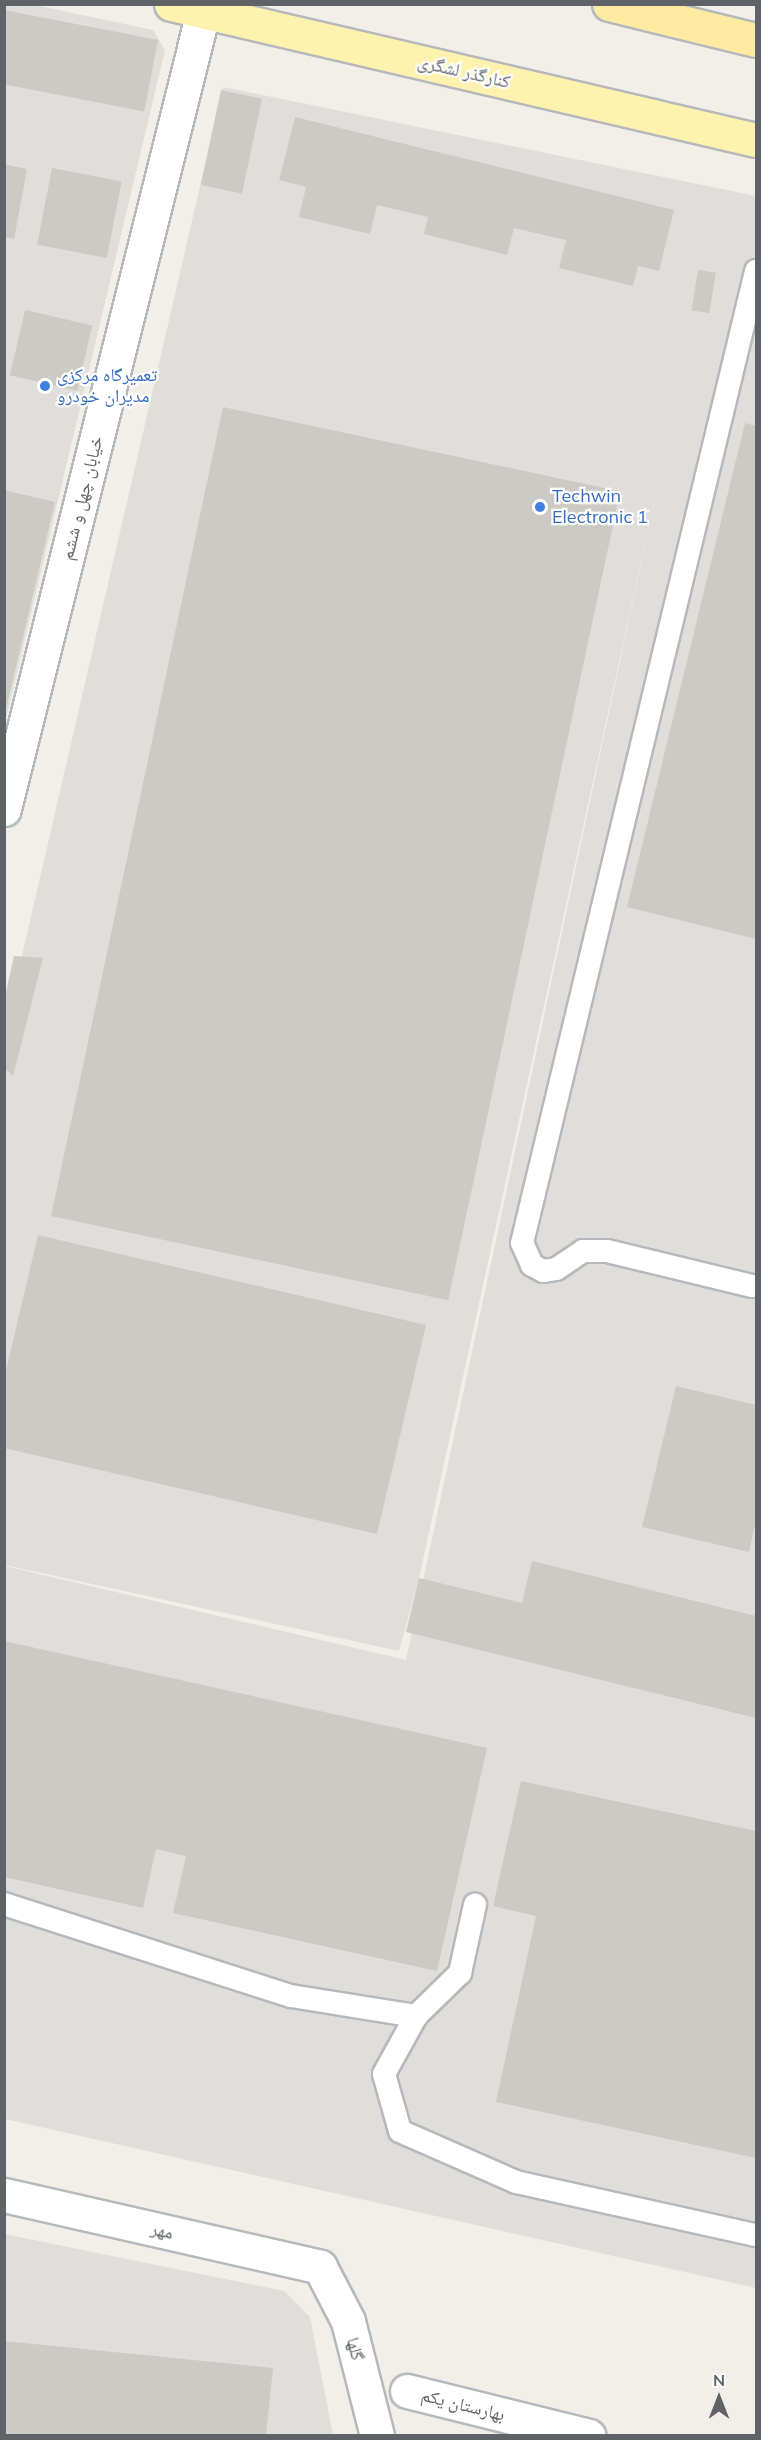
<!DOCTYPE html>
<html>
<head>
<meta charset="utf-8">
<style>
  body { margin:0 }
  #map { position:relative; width:761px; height:2440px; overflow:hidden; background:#f1efe8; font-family:Mulish,"Noto Naskh Arabic",sans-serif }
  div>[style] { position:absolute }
  .industrial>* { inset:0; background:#e0deda }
  .building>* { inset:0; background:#cccac5; transform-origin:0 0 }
  .roads { filter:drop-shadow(2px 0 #b5b8bc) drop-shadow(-2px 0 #b5b8bc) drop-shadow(0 2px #b5b8bc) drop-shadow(0 -2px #b5b8bc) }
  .service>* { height:22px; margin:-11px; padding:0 11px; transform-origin:11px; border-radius:11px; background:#fff }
  .minor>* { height:33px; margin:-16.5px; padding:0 16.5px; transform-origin:16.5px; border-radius:16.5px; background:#fff }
  .tertiary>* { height:33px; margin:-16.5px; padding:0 16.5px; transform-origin:16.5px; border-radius:16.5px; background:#fff }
  .primary>* { height:33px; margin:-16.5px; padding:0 16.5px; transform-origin:16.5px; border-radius:16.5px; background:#fff2af }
  .trunk>* { height:33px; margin:-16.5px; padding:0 16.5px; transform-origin:16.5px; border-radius:16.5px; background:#feeaa1 }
  .dots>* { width:16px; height:16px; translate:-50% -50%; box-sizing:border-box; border:3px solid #fff; border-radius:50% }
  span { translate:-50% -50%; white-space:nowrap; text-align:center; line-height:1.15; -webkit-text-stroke:4.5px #fff; paint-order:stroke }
  .street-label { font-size:18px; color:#5f6368 }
  .shop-label { font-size:18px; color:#366cbe }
  .left { translate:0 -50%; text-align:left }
  .frame { position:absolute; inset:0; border:6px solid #5f6368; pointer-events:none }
  .north { position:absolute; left:689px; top:2368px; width:60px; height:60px; -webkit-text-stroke:4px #fff; paint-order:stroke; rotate:0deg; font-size:16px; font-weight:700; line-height:24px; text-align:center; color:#5f6368 }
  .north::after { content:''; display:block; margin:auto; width:21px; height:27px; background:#5f6368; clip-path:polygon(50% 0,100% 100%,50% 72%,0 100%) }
</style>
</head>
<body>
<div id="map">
  <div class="industrial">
    <i style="clip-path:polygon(30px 4px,153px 30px,165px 50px,5px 723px,4px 5px)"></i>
    <i style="clip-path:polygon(223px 87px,756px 196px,756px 2288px,5px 2119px,5px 1566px,406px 1660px,658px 484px,419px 1578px,399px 1651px,5px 1565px,5px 1029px)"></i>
    <i style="clip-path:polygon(4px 2234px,284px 2291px,310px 2317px,333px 2435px,5px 2435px)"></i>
  </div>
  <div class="building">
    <i style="left:4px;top:10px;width:157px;height:73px;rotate:11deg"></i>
    <i style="left:221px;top:90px;width:42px;height:97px;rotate:12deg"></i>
    <i style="clip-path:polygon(295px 117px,674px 210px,659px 271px,638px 266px,633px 286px,559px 268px,566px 240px,514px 228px,507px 255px,424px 234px,428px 217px,377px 205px,370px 234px,299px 217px,306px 187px,279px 180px)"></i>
    <i style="clip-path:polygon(4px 164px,27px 169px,14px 239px,4px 237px)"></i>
    <i style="left:52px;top:168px;width:71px;height:78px;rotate:11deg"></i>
    <i style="left:698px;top:270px;width:18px;height:41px;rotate:9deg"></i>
    <i style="left:25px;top:310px;width:69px;height:67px;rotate:13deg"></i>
    <i style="left:223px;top:407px;width:406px;height:827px;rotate:12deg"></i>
    <i style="clip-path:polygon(745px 423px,756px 426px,756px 939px,627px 907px)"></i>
    <i style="clip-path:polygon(4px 490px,55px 502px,5px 713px,4px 712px)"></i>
    <i style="clip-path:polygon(14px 956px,43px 958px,13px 1076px,4px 1068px,4px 1001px)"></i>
    <i style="clip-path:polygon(38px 1235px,426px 1325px,377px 1534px,4px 1448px,4px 1379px)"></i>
    <i style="clip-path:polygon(676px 1386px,756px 1405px,756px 1519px,749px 1552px,642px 1527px)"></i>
    <i style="clip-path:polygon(532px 1561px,756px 1616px,756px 1718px,406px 1632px,419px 1578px,522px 1603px)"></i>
    <i style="clip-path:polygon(4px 1641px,487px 1748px,437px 1971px,173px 1913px,186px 1856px,156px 1849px,143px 1908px,4px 1877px)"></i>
    <i style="clip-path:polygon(521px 1781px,756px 1831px,756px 2158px,496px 2102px,536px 1916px,493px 1906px)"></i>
    <i style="clip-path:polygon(4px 2341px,273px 2368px,266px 2436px,4px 2436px)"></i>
  </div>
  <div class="roads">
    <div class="service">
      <i style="left:752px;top:1286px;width:149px;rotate:-166.4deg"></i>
      <i style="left:607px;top:1251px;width:24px;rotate:180deg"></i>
      <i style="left:583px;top:1251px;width:32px;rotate:146deg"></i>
      <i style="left:556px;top:1269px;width:13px;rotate:171deg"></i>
      <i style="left:543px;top:1271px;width:13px;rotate:-151deg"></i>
      <i style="left:532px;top:1265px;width:24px;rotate:-114deg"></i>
      <i style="left:522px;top:1243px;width:1000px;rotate:-76.46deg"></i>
      <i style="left:4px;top:1904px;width:301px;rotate:17.8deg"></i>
      <i style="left:291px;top:1996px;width:127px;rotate:9.1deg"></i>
      <i style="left:416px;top:2016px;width:62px;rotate:-44.3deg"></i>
      <i style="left:460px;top:1973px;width:70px;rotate:-77.6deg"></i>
      <i style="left:416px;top:2016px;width:66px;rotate:118.9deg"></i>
      <i style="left:384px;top:2074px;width:59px;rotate:74.3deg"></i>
      <i style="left:400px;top:2131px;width:127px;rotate:23.7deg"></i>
      <i style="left:516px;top:2182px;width:246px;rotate:12.5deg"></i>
    </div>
    <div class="minor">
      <i style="left:4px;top:809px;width:821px;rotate:-75.98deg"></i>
      <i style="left:407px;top:2391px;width:187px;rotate:13.9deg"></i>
    </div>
    <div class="tertiary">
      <i style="left:4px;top:2195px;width:324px;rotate:12.8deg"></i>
      <i style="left:320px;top:2267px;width:61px;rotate:62.6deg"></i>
      <i style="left:348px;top:2321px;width:119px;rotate:75.8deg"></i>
    </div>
    <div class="primary">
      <i style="left:171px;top:4px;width:601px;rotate:13.09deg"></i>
    </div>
    <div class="trunk">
      <i style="left:609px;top:4px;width:151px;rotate:13.8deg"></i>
    </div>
  </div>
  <div class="dots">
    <i style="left:45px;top:386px;background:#3f7fe0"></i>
    <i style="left:540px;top:507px;background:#3f7fe0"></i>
  </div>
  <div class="street-label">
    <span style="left:464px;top:72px;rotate:13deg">کنارگذر لشگری</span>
    <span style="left:82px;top:498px;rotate:-76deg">خیابان چهل و ششم</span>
    <span style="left:162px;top:2231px;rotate:13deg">مهر</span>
    <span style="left:355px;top:2349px;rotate:76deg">گلها</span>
    <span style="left:463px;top:2405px;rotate:14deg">بهارستان یکم</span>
  </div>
  <div class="shop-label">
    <span class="left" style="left:57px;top:386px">تعمیرگاه مرکزی<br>مدیران خودرو</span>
    <span class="left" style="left:552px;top:507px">Techwin<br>Electronic 1</span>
  </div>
  <div class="frame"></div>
  <div class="north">N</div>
</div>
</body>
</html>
